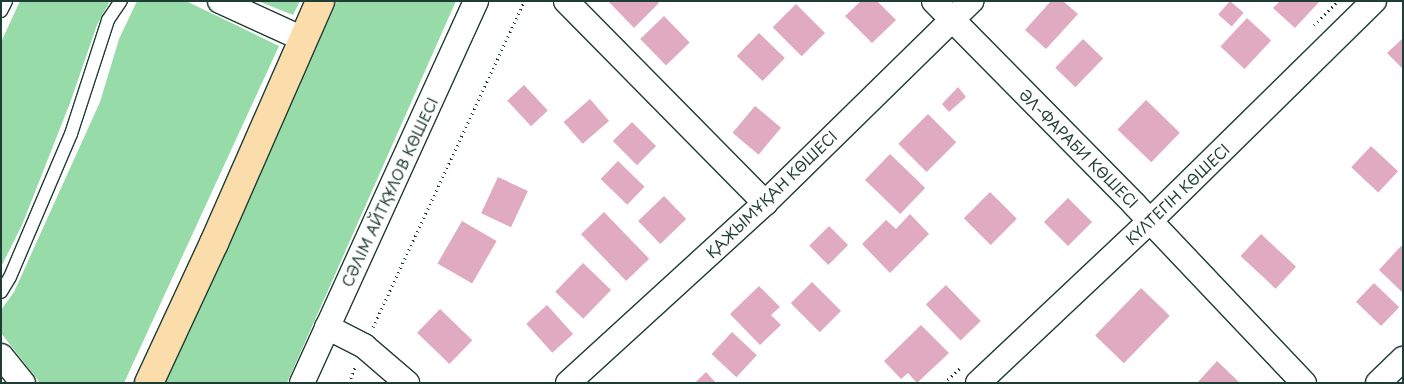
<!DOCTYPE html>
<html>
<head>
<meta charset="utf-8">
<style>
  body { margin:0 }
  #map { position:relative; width:1404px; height:384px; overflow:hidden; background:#fff; font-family:"Playpen Sans",sans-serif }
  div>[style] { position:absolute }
  .green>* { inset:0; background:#97dca8 }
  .building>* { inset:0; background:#e0aac0; transform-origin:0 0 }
  .path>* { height:3px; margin-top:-1.5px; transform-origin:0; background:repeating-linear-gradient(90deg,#1f3d34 0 1px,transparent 0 5px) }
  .roads { filter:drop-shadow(1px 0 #1f3d34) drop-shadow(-1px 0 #1f3d34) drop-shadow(0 1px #1f3d34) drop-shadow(0 -1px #1f3d34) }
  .service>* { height:12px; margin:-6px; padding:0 6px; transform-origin:6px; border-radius:6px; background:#fff }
  .minor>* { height:24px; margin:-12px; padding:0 12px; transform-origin:12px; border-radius:12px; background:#fff }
  .trunk>* { height:28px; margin:-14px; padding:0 14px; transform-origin:14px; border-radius:14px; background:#faddab }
  span { translate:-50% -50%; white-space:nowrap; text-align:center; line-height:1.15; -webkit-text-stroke:4px #fff; paint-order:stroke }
  .street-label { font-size:15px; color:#1f3d34 }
  .frame { position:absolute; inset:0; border:2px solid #1f3d34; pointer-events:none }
</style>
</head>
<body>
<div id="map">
  <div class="green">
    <i style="clip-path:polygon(20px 1px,110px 1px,97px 25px,70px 103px,22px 225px,1px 267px,1px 42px)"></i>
    <i style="clip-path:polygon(137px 1px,186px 1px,279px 46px,124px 383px,40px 383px,1px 333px,1px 310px,14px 292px,100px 102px,119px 39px)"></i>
    <i style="clip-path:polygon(258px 1px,300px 1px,293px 15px)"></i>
    <i style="clip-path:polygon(337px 1px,456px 1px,287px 383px,163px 383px)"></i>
  </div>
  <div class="building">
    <i style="clip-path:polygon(608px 1px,657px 1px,659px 3px,634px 28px)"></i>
    <i style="clip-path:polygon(861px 1px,877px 1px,896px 20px,872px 43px,845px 16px)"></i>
    <i style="clip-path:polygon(1051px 1px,1063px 1px,1078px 14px,1046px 49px,1025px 30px)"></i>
    <i style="left:1230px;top:1px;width:18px;height:18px;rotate:41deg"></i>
    <i style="clip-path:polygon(1280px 1px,1320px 1px,1295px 28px,1273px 8px)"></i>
    <i style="left:796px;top:4px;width:41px;height:33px;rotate:45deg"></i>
    <i style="left:664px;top:16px;width:37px;height:33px;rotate:46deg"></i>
    <i style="left:1247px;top:18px;width:33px;height:39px;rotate:43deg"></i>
    <i style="left:759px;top:33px;width:36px;height:32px;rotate:44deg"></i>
    <i style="left:1083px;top:39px;width:28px;height:40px;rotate:44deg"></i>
    <i style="clip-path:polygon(1402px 39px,1403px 40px,1403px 69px,1387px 53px)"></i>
    <i style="left:524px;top:85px;width:35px;height:23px;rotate:47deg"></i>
    <i style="clip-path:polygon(958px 87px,966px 97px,949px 112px,942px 104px)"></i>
    <i style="left:590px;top:99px;width:29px;height:35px;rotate:49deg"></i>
    <i style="left:1146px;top:100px;width:47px;height:41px;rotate:44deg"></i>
    <i style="left:755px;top:106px;width:34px;height:35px;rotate:40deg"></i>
    <i style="left:928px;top:114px;width:40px;height:42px;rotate:45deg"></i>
    <i style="left:632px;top:122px;width:34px;height:27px;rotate:45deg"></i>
    <i style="left:1371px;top:146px;width:37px;height:29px;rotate:43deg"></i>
    <i style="left:890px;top:154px;width:49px;height:36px;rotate:44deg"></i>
    <i style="left:618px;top:161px;width:37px;height:25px;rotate:44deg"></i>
    <i style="left:498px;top:177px;width:33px;height:40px;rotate:25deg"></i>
    <i style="left:990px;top:192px;width:38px;height:37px;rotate:45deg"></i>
    <i style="left:664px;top:196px;width:32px;height:36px;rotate:46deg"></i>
    <i style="left:1068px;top:198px;width:34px;height:34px;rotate:45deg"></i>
    <i style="left:604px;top:212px;width:65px;height:32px;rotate:46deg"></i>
    <i style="clip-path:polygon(910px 214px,929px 234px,890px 273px,862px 244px,886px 220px,896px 229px)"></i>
    <i style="left:462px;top:221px;width:40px;height:49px;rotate:30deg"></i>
    <i style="left:829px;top:226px;width:27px;height:28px;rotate:45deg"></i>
    <i style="left:1261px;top:234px;width:48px;height:30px;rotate:43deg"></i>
    <i style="clip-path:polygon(1401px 246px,1403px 248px,1403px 293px,1379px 270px)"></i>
    <i style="left:583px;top:263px;width:39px;height:40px;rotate:44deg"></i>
    <i style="left:812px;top:282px;width:41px;height:30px;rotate:45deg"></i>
    <i style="left:1374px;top:283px;width:35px;height:26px;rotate:44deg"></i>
    <i style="left:946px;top:285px;width:50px;height:28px;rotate:46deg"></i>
    <i style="clip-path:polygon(759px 286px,780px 307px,771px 315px,781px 325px,760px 345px,730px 314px)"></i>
    <i style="left:1141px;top:288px;width:40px;height:66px;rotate:44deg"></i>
    <i style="left:547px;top:305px;width:39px;height:28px;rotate:48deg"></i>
    <i style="left:440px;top:309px;width:45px;height:33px;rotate:44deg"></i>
    <i style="clip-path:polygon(921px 325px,949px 353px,917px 383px,908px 373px,901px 379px,884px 361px)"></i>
    <i style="left:732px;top:332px;width:34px;height:30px;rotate:43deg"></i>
    <i style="clip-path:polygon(1217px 361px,1240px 383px,1197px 383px)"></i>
    <i style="clip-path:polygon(706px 372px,716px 383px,695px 383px)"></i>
  </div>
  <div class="path">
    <i style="left:1314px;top:25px;width:34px;rotate:-45deg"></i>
    <i style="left:373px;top:327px;width:359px;rotate:-65.1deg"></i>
    <i style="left:349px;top:383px;width:17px;rotate:-69deg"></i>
    <i style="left:944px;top:383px;width:23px;rotate:-43deg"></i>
  </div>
  <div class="roads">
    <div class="service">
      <i style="left:1px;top:11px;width:11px;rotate:-63deg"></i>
      <i style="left:1px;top:292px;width:17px;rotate:-59deg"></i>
      <i style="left:10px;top:277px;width:155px;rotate:-66.9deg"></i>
      <i style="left:71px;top:134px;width:120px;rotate:-72deg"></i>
      <i style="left:108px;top:20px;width:23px;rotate:-56deg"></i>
    </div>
    <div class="minor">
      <i style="left:220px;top:1px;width:91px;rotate:24.6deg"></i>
      <i style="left:566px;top:1px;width:284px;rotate:45.4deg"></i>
      <i style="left:934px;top:1px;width:285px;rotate:45.4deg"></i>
      <i style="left:1134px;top:204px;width:247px;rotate:46.5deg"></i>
      <i style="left:327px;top:327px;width:42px;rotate:27.2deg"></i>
      <i style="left:364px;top:346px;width:57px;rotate:40.7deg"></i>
      <i style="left:1px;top:356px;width:35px;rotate:51deg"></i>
      <i style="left:302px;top:383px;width:420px;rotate:-65.5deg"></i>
      <i style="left:568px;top:383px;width:267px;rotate:-42.4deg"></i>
      <i style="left:765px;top:203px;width:289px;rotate:-44.4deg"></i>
      <i style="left:978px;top:383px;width:236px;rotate:-43.3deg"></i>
      <i style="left:1150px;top:221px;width:314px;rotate:-44.5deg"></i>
      <i style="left:1378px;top:383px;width:35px;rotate:-44deg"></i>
    </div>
    <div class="trunk">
      <i style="left:149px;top:383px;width:154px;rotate:-65.1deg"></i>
      <i style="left:214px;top:243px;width:264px;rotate:-66.3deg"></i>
    </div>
  </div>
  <div class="street-label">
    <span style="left:1079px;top:148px;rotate:45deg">ӘЛ-ФАРАБИ КӨШЕСІ</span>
    <span style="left:389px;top:192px;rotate:-65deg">СӘЛІМ АЙТҚҰЛОВ КӨШЕСІ</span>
    <span style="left:771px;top:194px;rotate:-44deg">ҚАЖЫМҰҚАН КӨШЕСІ</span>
    <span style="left:1177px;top:194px;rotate:-44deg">КҮЛТЕГІН КӨШЕСІ</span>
  </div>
  <div class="frame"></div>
</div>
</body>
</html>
